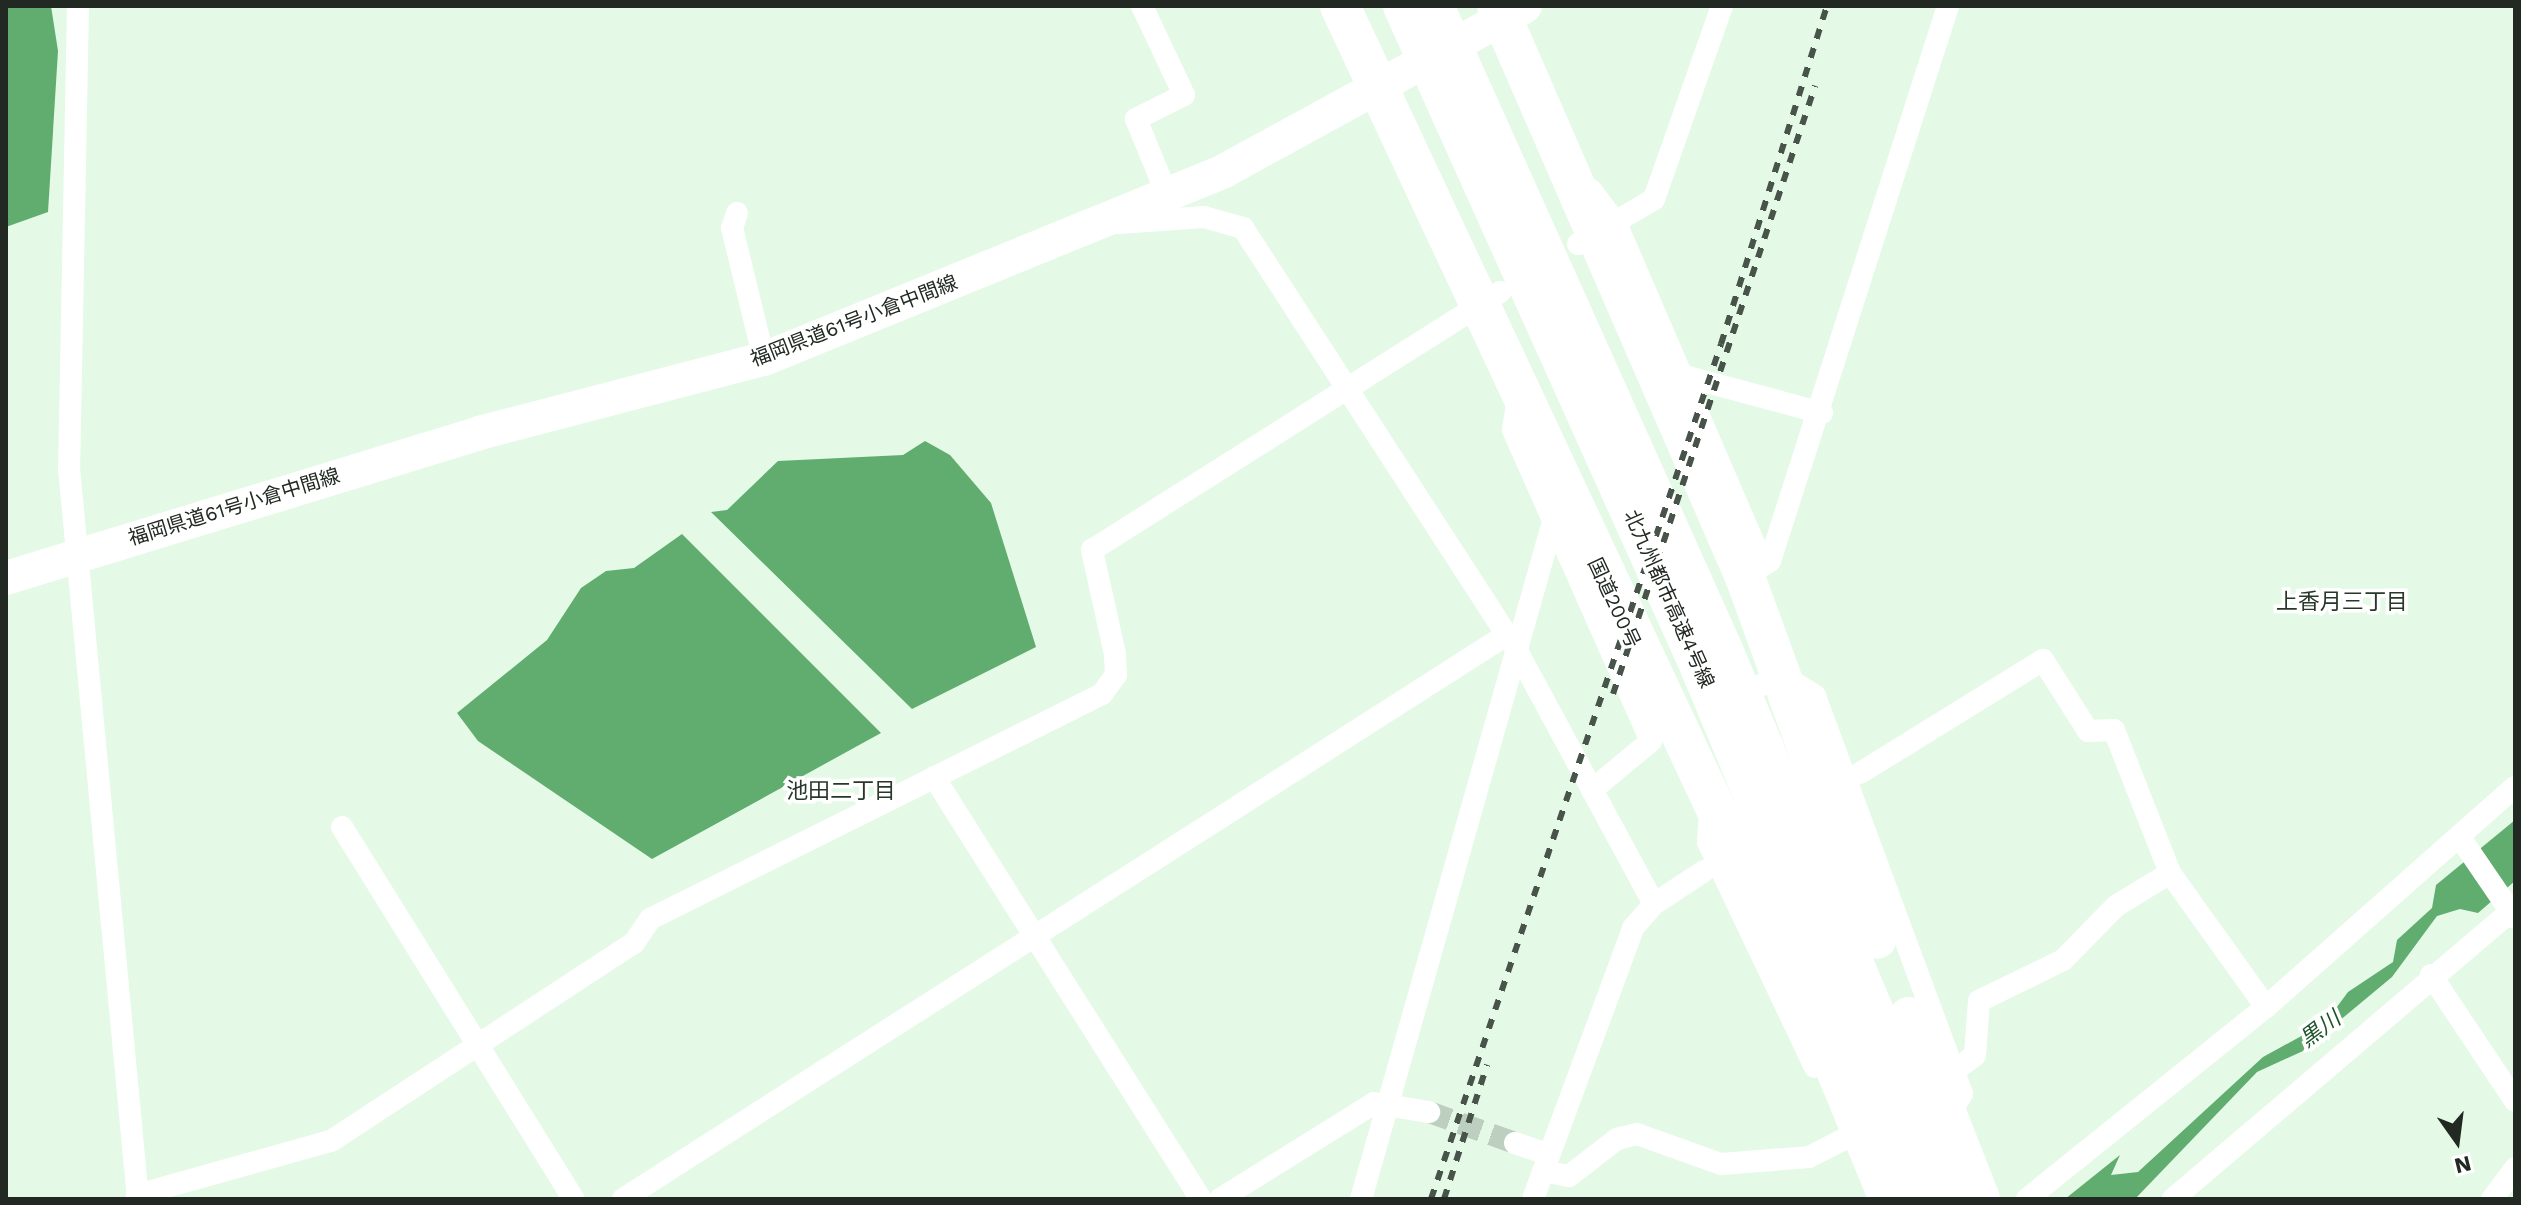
<!DOCTYPE html>
<html>
<head>
<meta charset="utf-8">
<style>
  body { margin:0 }
  #map { position:relative; width:2521px; height:1205px; overflow:hidden; background:#e4fae6; font-family:"Work Sans","Noto Sans JP",sans-serif }
  div>[style] { position:absolute }
  .water>* { inset:0; background:#61ad6f }
  .street-tunnel>* { height:22px; margin-top:-11px; transform-origin:0; background:repeating-linear-gradient(90deg,#bdd0bf 0 22px,transparent 0 33px) }
  .street>* { height:22px; margin:-11px; padding:0 11px; transform-origin:11px; border-radius:11px; background:#fff }
  .primary>* { height:34px; margin:-17px; padding:0 17px; transform-origin:17px; border-radius:17px; background:#fff }
  .highway>* { height:40px; margin:-20px; padding:0 20px; transform-origin:20px; border-radius:20px; background:#fff }
  .rail>* { height:6px; margin-top:-3px; transform-origin:0; background:repeating-linear-gradient(90deg,#485349 0 10px,transparent 0 20px) }
  span { translate:-50% -50%; white-space:nowrap; text-align:center; line-height:1.15; -webkit-text-stroke:7px #fff; paint-order:stroke }
  .street-label { font-size:20px; color:#212922 }
  .neighbourhood-label { font-size:22px; color:#273829 }
  .water-label { font-size:22px; color:#1e542a; font-style:italic }
  .frame { position:absolute; inset:0; border:8px solid #212922; pointer-events:none }
  .north { position:absolute; left:2417px; top:1101px; width:80px; height:80px; -webkit-text-stroke:6px #fff; paint-order:stroke; rotate:166deg; font-size:22px; font-weight:700; line-height:32px; text-align:center; color:#212922 }
  .north::after { content:''; display:block; margin:auto; width:28px; height:36px; background:#212922; clip-path:polygon(50% 0,100% 100%,50% 72%,0 100%) }
</style>
</head>
<body>
<div id="map">
  <div class="water">
    <i style="clip-path:polygon(6px 6px,51px 6px,58px 51px,48px 212px,6px 227px)"></i>
    <i style="clip-path:polygon(925px 441px,950px 455px,991px 503px,1036px 647px,912px 709px,711px 512px,727px 510px,778px 461px,903px 455px)"></i>
    <i style="clip-path:polygon(682px 534px,881px 733px,652px 859px,478px 741px,457px 713px,547px 640px,581px 588px,606px 571px,634px 568px)"></i>
    <i style="clip-path:polygon(2515px 820px,2515px 881px,2478px 913px,2460px 909px,2437px 916px,2392px 977px,2303px 1051px,2257px 1072px,2135px 1199px,2065px 1199px,2120px 1155px,2111px 1175px,2138px 1172px,2263px 1057px,2325px 1023px,2348px 992px,2393px 962px,2397px 940px,2432px 908px,2436px 885px)"></i>
  </div>
  <div class="street-tunnel">
    <i style="left:1429px;top:1112px;width:91px;rotate:19.8deg"></i>
  </div>
  <div class="street">
    <i style="left:78px;top:6px;width:462px;rotate:91.1deg"></i>
    <i style="left:69px;top:468px;width:734px;rotate:84.61deg"></i>
    <i style="left:1142px;top:6px;width:98px;rotate:64.7deg"></i>
    <i style="left:1184px;top:95px;width:54px;rotate:153.4deg"></i>
    <i style="left:1136px;top:119px;width:84px;rotate:67.7deg"></i>
    <i style="left:1591px;top:190px;width:41px;rotate:52.9deg"></i>
    <i style="left:1616px;top:223px;width:372px;rotate:66.7deg"></i>
    <i style="left:737px;top:213px;width:16px;rotate:108deg"></i>
    <i style="left:732px;top:228px;width:135px;rotate:76.3deg"></i>
    <i style="left:1118px;top:223px;width:86px;rotate:-4deg"></i>
    <i style="left:1204px;top:217px;width:41px;rotate:15.8deg"></i>
    <i style="left:1243px;top:228px;width:502px;rotate:57.04deg"></i>
    <i style="left:1516px;top:649px;width:290px;rotate:61.6deg"></i>
    <i style="left:1578px;top:244px;width:88px;rotate:-30.6deg"></i>
    <i style="left:1654px;top:199px;width:205px;rotate:-70.6deg"></i>
    <i style="left:1684px;top:376px;width:143px;rotate:15deg"></i>
    <i style="left:1518px;top:398px;width:32px;rotate:99deg"></i>
    <i style="left:1513px;top:430px;width:340px;rotate:66.1deg"></i>
    <i style="left:1651px;top:741px;width:77px;rotate:140.3deg"></i>
    <i style="left:1745px;top:577px;width:30px;rotate:-33deg"></i>
    <i style="left:1770px;top:561px;width:583px;rotate:-72.22deg"></i>
    <i style="left:1732px;top:699px;width:55px;rotate:-25.6deg"></i>
    <i style="left:1782px;top:675px;width:39px;rotate:32deg"></i>
    <i style="left:1815px;top:696px;width:424px;rotate:69.7deg"></i>
    <i style="left:1962px;top:1094px;width:25px;rotate:122deg"></i>
    <i style="left:1860px;top:773px;width:215px;rotate:-31.7deg"></i>
    <i style="left:2043px;top:660px;width:84px;rotate:57.6deg"></i>
    <i style="left:2088px;top:731px;width:26px;rotate:-2deg"></i>
    <i style="left:2114px;top:730px;width:154px;rotate:68.6deg"></i>
    <i style="left:2170px;top:873px;width:165px;rotate:54.4deg"></i>
    <i style="left:934px;top:777px;width:499px;rotate:57.7deg"></i>
    <i style="left:1710px;top:813px;width:29px;rotate:94deg"></i>
    <i style="left:1708px;top:842px;width:249px;rotate:64.6deg"></i>
    <i style="left:342px;top:827px;width:438px;rotate:58.1deg"></i>
    <i style="left:2459px;top:836px;width:99px;rotate:55.7deg"></i>
    <i style="left:2431px;top:975px;width:151px;rotate:56.3deg"></i>
    <i style="left:1954px;top:1071px;width:26px;rotate:-37deg"></i>
    <i style="left:1975px;top:1055px;width:54px;rotate:-85.8deg"></i>
    <i style="left:1979px;top:1001px;width:93px;rotate:-26deg"></i>
    <i style="left:2063px;top:960px;width:76px;rotate:-45.5deg"></i>
    <i style="left:2116px;top:906px;width:63px;rotate:-31.4deg"></i>
    <i style="left:1515px;top:1143px;width:36px;rotate:19deg"></i>
    <i style="left:1543px;top:1171px;width:26px;rotate:11deg"></i>
    <i style="left:1569px;top:1176px;width:61px;rotate:-37.6deg"></i>
    <i style="left:1617px;top:1139px;width:21px;rotate:-14deg"></i>
    <i style="left:1637px;top:1134px;width:89px;rotate:19.7deg"></i>
    <i style="left:1721px;top:1164px;width:88px;rotate:-4.5deg"></i>
    <i style="left:1809px;top:1157px;width:44px;rotate:-27.1deg"></i>
    <i style="left:137px;top:1195px;width:201px;rotate:-15.6deg"></i>
    <i style="left:331px;top:1141px;width:362px;rotate:-33.2deg"></i>
    <i style="left:634px;top:943px;width:29px;rotate:-56deg"></i>
    <i style="left:650px;top:919px;width:505px;rotate:-26.46deg"></i>
    <i style="left:1102px;top:694px;width:24px;rotate:-54deg"></i>
    <i style="left:1116px;top:675px;width:21px;rotate:-93deg"></i>
    <i style="left:1115px;top:654px;width:107px;rotate:-102.5deg"></i>
    <i style="left:1092px;top:550px;width:483px;rotate:-32.3deg"></i>
    <i style="left:623px;top:1199px;width:1044px;rotate:-32.56deg"></i>
    <i style="left:1220px;top:1199px;width:181px;rotate:-31.9deg"></i>
    <i style="left:1374px;top:1103px;width:56px;rotate:9.3deg"></i>
    <i style="left:1361px;top:1199px;width:704px;rotate:-74.17deg"></i>
    <i style="left:1533px;top:1199px;width:289px;rotate:-69.7deg"></i>
    <i style="left:1633px;top:928px;width:32px;rotate:-49deg"></i>
    <i style="left:1654px;top:904px;width:60px;rotate:-33.4deg"></i>
    <i style="left:2027px;top:1199px;width:307px;rotate:-38.8deg"></i>
    <i style="left:2266px;top:1007px;width:332px;rotate:-41.5deg"></i>
    <i style="left:2173px;top:1199px;width:449px;rotate:-40.4deg"></i>
    <i style="left:2492px;top:1199px;width:39px;rotate:-53deg"></i>
  </div>
  <div class="primary">
    <i style="left:6px;top:578px;width:495px;rotate:-17deg"></i>
    <i style="left:479px;top:433px;width:294px;rotate:-14.6deg"></i>
    <i style="left:764px;top:359px;width:497px;rotate:-22.2deg"></i>
    <i style="left:1224px;top:171px;width:343px;rotate:-28.7deg"></i>
  </div>
  <div class="highway">
    <i style="left:1340px;top:6px;width:1130px;rotate:64.91deg"></i>
    <i style="left:1819px;top:1029px;width:184px;rotate:67.6deg"></i>
    <i style="left:1403px;top:6px;width:725px;rotate:65.8deg"></i>
    <i style="left:1700px;top:667px;width:576px;rotate:67.35deg"></i>
    <i style="left:1434px;top:6px;width:706px;rotate:65.83deg"></i>
    <i style="left:1723px;top:650px;width:595px;rotate:67.36deg"></i>
    <i style="left:1497px;top:6px;width:623px;rotate:66.52deg"></i>
    <i style="left:1745px;top:577px;width:385px;rotate:70deg"></i>
    <i style="left:1909px;top:1017px;width:195px;rotate:68.7deg"></i>
  </div>
  <div class="rail">
    <i style="left:1613px;top:694px;width:641px;rotate:-71.62deg"></i>
    <i style="left:1431px;top:1199px;width:903px;rotate:-71.26deg"></i>
    <i style="left:1721px;top:344px;width:354px;rotate:-72.6deg"></i>
    <i style="left:1444px;top:1199px;width:141px;rotate:-72.2deg"></i>
  </div>
  <div class="street-label">
    <span style="left:854px;top:321px;rotate:-21deg">福岡県道61号小倉中間線</span>
    <span style="left:234px;top:507px;rotate:-17deg">福岡県道61号小倉中間線</span>
    <span style="left:1669px;top:599px;rotate:66deg">北九州都市高速4号線</span>
    <span style="left:1614px;top:603px;rotate:65deg">国道200号</span>
  </div>
  <div class="neighbourhood-label">
    <span style="left:2342px;top:602px">上香月三丁目</span>
    <span style="left:841px;top:791px">池田二丁目</span>
  </div>
  <div class="water-label">
    <span style="left:2320px;top:1029px;rotate:-37deg">黒川</span>
  </div>
  <div class="frame"></div>
  <div class="north">N</div>
</div>
</body>
</html>
